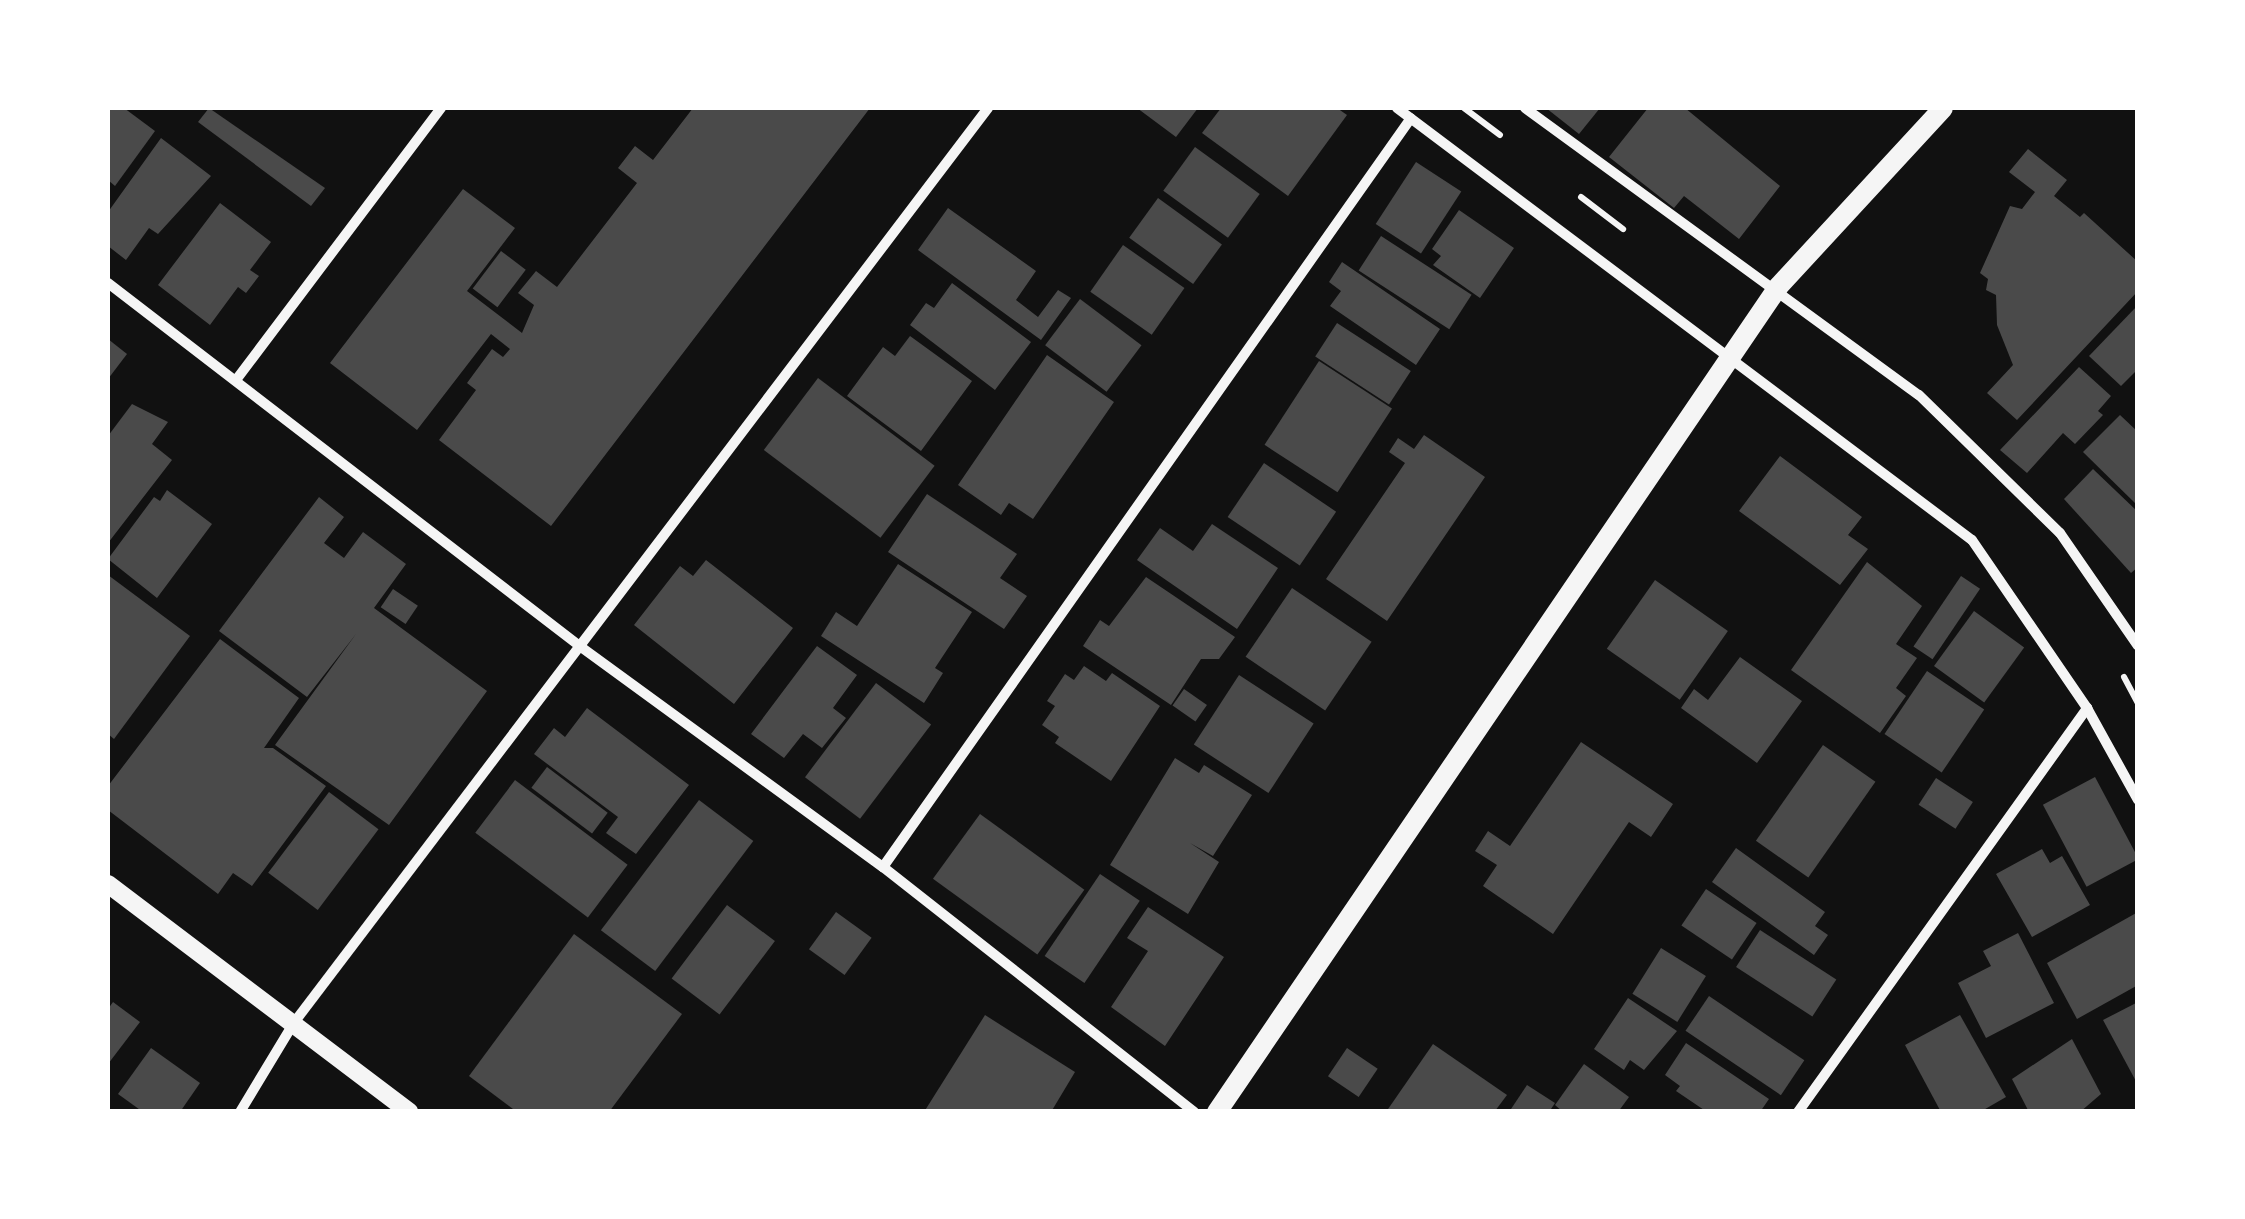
<!DOCTYPE html>
<html>
<head>
<meta charset="utf-8">
<style>
  body { margin:0 }
  #map { position:relative; width:2245px; height:1219px; overflow:hidden; background:#111; font-family:"Titillium Web",sans-serif }
  div>[style] { position:absolute }
  .building>* { inset:0; background:#4a4a4a; transform-origin:0 0 }
  .path>* { height:6px; margin:-3px; padding:0 3px; transform-origin:3px; border-radius:3px; background:#f5f5f5 }
  .minor>* { height:10px; margin:-5px; padding:0 5px; transform-origin:5px; border-radius:5px; background:#f5f5f5 }
  .tertiary>* { height:18px; margin:-9px; padding:0 9px; transform-origin:9px; border-radius:9px; background:#f5f5f5 }
  .secondary>* { height:20px; margin:-10px; padding:0 10px; transform-origin:10px; border-radius:10px; background:#f5f5f5 }
  span { translate:-50% -50%; white-space:nowrap; text-align:center; line-height:1.15; -webkit-text-stroke:10px #fff; paint-order:stroke }
  .frame { position:absolute; inset:0; border:110px solid #fff; pointer-events:none }
</style>
</head>
<body>
<div id="map">
  <div class="building">
    <i style="clip-path:polygon(108px 108px,124px 108px,155px 131px,115px 186px,108px 180px)"></i>
    <i style="clip-path:polygon(209px 108px,325px 188px,311px 206px,198px 122px)"></i>
    <i style="clip-path:polygon(693px 108px,870px 108px,551px 526px,439px 440px,476px 390px,467px 383px,492px 349px,503px 357px,510px 349px,491px 334px,417px 430px,330px 363px,463px 189px,515px 228px,467px 291px,522px 333px,534px 305px,518px 293px,536px 271px,557px 287px,637px 183px,618px 168px,635px 146px,653px 160px)"></i>
    <i style="clip-path:polygon(1137px 108px,1198px 108px,1176px 137px)"></i>
    <i style="clip-path:polygon(1221px 108px,1337px 108px,1347px 115px,1288px 196px,1202px 133px)"></i>
    <i style="clip-path:polygon(1546px 108px,1600px 108px,1579px 134px)"></i>
    <i style="clip-path:polygon(1648px 108px,1685px 108px,1780px 186px,1739px 239px,1684px 196px,1674px 208px,1609px 157px)"></i>
    <i style="clip-path:polygon(161px 138px,211px 176px,158px 234px,149px 228px,126px 260px,108px 246px,108px 212px)"></i>
    <i style="left:1195px;top:147px;width:80px;height:54px;rotate:36deg"></i>
    <i style="clip-path:polygon(2028px 149px,2067px 180px,2054px 196px,2080px 217px,2084px 213px,2138px 262px,2138px 291px,2017px 420px,1987px 393px,2013px 365px,1997px 325px,1996px 295px,1986px 290px,1988px 279px,1980px 273px,2010px 206px,2022px 209px,2035px 192px,2009px 172px)"></i>
    <i style="left:1416px;top:162px;width:54px;height:74px;rotate:33deg"></i>
    <i style="left:1158px;top:198px;width:79px;height:49px;rotate:36deg"></i>
    <i style="clip-path:polygon(220px 203px,271px 242px,250px 270px,259px 276px,246px 293px,238px 287px,210px 325px,158px 285px)"></i>
    <i style="clip-path:polygon(948px 208px,1036px 271px,1016px 300px,1038px 317px,1058px 290px,1071px 298px,1041px 340px,918px 250px)"></i>
    <i style="clip-path:polygon(1459px 210px,1514px 248px,1480px 298px,1433px 265px,1441px 256px,1432px 249px)"></i>
    <i style="left:1381px;top:236px;width:108px;height:41px;rotate:33deg"></i>
    <i style="left:1123px;top:245px;width:75px;height:57px;rotate:35deg"></i>
    <i style="left:501px;top:251px;width:31px;height:47px;rotate:37deg"></i>
    <i style="clip-path:polygon(1342px 262px,1440px 329px,1416px 365px,1330px 306px,1341px 291px,1329px 282px)"></i>
    <i style="clip-path:polygon(952px 283px,1031px 342px,995px 390px,910px 325px,926px 303px,934px 308px)"></i>
    <i style="left:1080px;top:299px;width:77px;height:58px;rotate:37deg"></i>
    <i style="clip-path:polygon(2138px 305px,2138px 369px,2121px 386px,2089px 356px)"></i>
    <i style="left:1337px;top:323px;width:88px;height:40px;rotate:33deg"></i>
    <i style="clip-path:polygon(910px 336px,972px 381px,921px 451px,847px 396px,883px 347px,895px 356px)"></i>
    <i style="clip-path:polygon(108px 339px,127px 354px,108px 379px)"></i>
    <i style="clip-path:polygon(1047px 355px,1114px 402px,1033px 519px,1009px 503px,1001px 515px,958px 485px)"></i>
    <i style="left:1319px;top:361px;width:87px;height:100px;rotate:33deg"></i>
    <i style="clip-path:polygon(2079px 367px,2111px 396px,2098px 411px,2103px 415px,2075px 444px,2063px 433px,2027px 473px,2000px 450px)"></i>
    <i style="left:818px;top:378px;width:146px;height:90px;rotate:37deg"></i>
    <i style="clip-path:polygon(132px 404px,168px 422px,152px 444px,172px 460px,108px 543px,108px 436px)"></i>
    <i style="clip-path:polygon(2120px 415px,2138px 432px,2138px 506px,2083px 452px)"></i>
    <i style="clip-path:polygon(1424px 435px,1485px 477px,1387px 621px,1326px 579px,1405px 463px,1389px 452px,1398px 438px,1414px 449px)"></i>
    <i style="clip-path:polygon(1780px 456px,1862px 517px,1848px 535px,1868px 549px,1840px 585px,1739px 511px)"></i>
    <i style="left:1264px;top:463px;width:87px;height:65px;rotate:34deg"></i>
    <i style="clip-path:polygon(2093px 469px,2138px 512px,2138px 567px,2131px 573px,2064px 499px)"></i>
    <i style="clip-path:polygon(167px 490px,212px 524px,157px 598px,108px 559px,154px 497px,160px 501px)"></i>
    <i style="clip-path:polygon(927px 494px,1017px 554px,1000px 578px,1027px 596px,1004px 629px,888px 552px)"></i>
    <i style="clip-path:polygon(319px 497px,344px 517px,324px 543px,344px 558px,363px 532px,406px 564px,374px 608px,487px 691px,389px 825px,275px 745px,356px 634px,307px 697px,219px 631px)"></i>
    <i style="clip-path:polygon(1212px 524px,1278px 568px,1237px 629px,1137px 560px,1160px 528px,1193px 551px)"></i>
    <i style="clip-path:polygon(706px 560px,793px 628px,734px 704px,634px 625px,680px 566px,693px 576px)"></i>
    <i style="clip-path:polygon(1867px 562px,1922px 606px,1896px 644px,1917px 658px,1896px 688px,1906px 696px,1880px 733px,1791px 670px)"></i>
    <i style="clip-path:polygon(898px 564px,972px 612px,935px 668px,943px 673px,924px 703px,821px 636px,836px 612px,857px 626px)"></i>
    <i style="clip-path:polygon(108px 575px,190px 636px,114px 739px,108px 734px)"></i>
    <i style="left:1961px;top:576px;width:23px;height:85px;rotate:34deg"></i>
    <i style="clip-path:polygon(1146px 577px,1235px 637px,1219px 659px,1201px 659px,1171px 705px,1083px 646px,1100px 620px,1109px 626px)"></i>
    <i style="left:1655px;top:580px;width:89px;height:84px;rotate:35deg"></i>
    <i style="left:1292px;top:588px;width:96px;height:83px;rotate:34deg"></i>
    <i style="left:393px;top:589px;width:30px;height:22px;rotate:34deg"></i>
    <i style="left:1974px;top:611px;width:62px;height:68px;rotate:36deg"></i>
    <i style="clip-path:polygon(220px 639px,299px 698px,264px 748px,273px 748px,326px 786px,252px 886px,233px 873px,218px 894px,108px 810px,108px 786px)"></i>
    <i style="clip-path:polygon(817px 646px,857px 675px,833px 708px,846px 718px,822px 748px,803px 734px,784px 758px,751px 734px)"></i>
    <i style="clip-path:polygon(1740px 657px,1802px 701px,1757px 763px,1681px 708px,1694px 689px,1708px 700px)"></i>
    <i style="clip-path:polygon(1084px 666px,1106px 681px,1112px 673px,1160px 706px,1111px 781px,1055px 743px,1059px 737px,1042px 725px,1055px 706px,1047px 701px,1065px 674px,1074px 680px)"></i>
    <i style="left:1927px;top:671px;width:69px;height:76px;rotate:34deg"></i>
    <i style="left:1239px;top:675px;width:89px;height:83px;rotate:33deg"></i>
    <i style="left:876px;top:683px;width:69px;height:118px;rotate:37deg"></i>
    <i style="left:1184px;top:689px;width:28px;height:20px;rotate:35deg"></i>
    <i style="clip-path:polygon(587px 708px,689px 785px,636px 854px,606px 833px,618px 817px,534px 754px,554px 728px,565px 737px)"></i>
    <i style="clip-path:polygon(1581px 742px,1673px 804px,1651px 837px,1629px 822px,1553px 934px,1483px 886px,1497px 865px,1475px 851px,1488px 831px,1510px 846px)"></i>
    <i style="left:1823px;top:745px;width:64px;height:117px;rotate:35deg"></i>
    <i style="clip-path:polygon(1175px 758px,1199px 773px,1204px 765px,1252px 795px,1213px 856px,1190px 843px,1219px 862px,1188px 914px,1110px 865px)"></i>
    <i style="left:547px;top:767px;width:76px;height:26px;rotate:37deg"></i>
    <i style="left:2095px;top:777px;width:93px;height:59px;rotate:62deg"></i>
    <i style="left:1936px;top:778px;width:44px;height:32px;rotate:33deg"></i>
    <i style="left:515px;top:780px;width:141px;height:66px;rotate:37deg"></i>
    <i style="left:329px;top:792px;width:62px;height:101px;rotate:37deg"></i>
    <i style="left:699px;top:800px;width:68px;height:163px;rotate:37deg"></i>
    <i style="left:980px;top:814px;width:129px;height:80px;rotate:36deg"></i>
    <i style="clip-path:polygon(1736px 848px,1825px 912px,1815px 926px,1828px 935px,1814px 955px,1712px 882px)"></i>
    <i style="clip-path:polygon(2042px 849px,2050px 863px,2062px 856px,2090px 905px,2032px 937px,1996px 874px)"></i>
    <i style="left:1100px;top:874px;width:48px;height:99px;rotate:34deg"></i>
    <i style="left:1706px;top:889px;width:61px;height:44px;rotate:34deg"></i>
    <i style="left:727px;top:905px;width:60px;height:92px;rotate:37deg"></i>
    <i style="clip-path:polygon(1148px 907px,1224px 957px,1165px 1046px,1111px 1007px,1148px 951px,1127px 938px)"></i>
    <i style="left:836px;top:912px;width:44px;height:46px;rotate:36deg"></i>
    <i style="clip-path:polygon(2138px 912px,2138px 985px,2077px 1019px,2047px 963px)"></i>
    <i style="left:1760px;top:930px;width:91px;height:44px;rotate:33deg"></i>
    <i style="clip-path:polygon(2018px 933px,2054px 1003px,1986px 1038px,1958px 983px,1991px 966px,1983px 951px)"></i>
    <i style="clip-path:polygon(574px 934px,682px 1014px,609px 1112px,517px 1112px,469px 1076px)"></i>
    <i style="left:1661px;top:948px;width:53px;height:54px;rotate:32deg"></i>
    <i style="left:1709px;top:996px;width:115px;height:42px;rotate:34deg"></i>
    <i style="clip-path:polygon(1628px 998px,1677px 1031px,1644px 1070px,1630px 1060px,1624px 1070px,1594px 1049px)"></i>
    <i style="clip-path:polygon(113px 1002px,140px 1022px,108px 1064px,108px 1009px)"></i>
    <i style="clip-path:polygon(2138px 1002px,2138px 1085px,2103px 1020px)"></i>
    <i style="clip-path:polygon(985px 1015px,1075px 1072px,1051px 1112px,924px 1112px)"></i>
    <i style="clip-path:polygon(1960px 1015px,2006px 1097px,1980px 1112px,1941px 1112px,1905px 1045px)"></i>
    <i style="clip-path:polygon(2072px 1039px,2101px 1094px,2080px 1112px,2029px 1112px,2012px 1079px)"></i>
    <i style="clip-path:polygon(1686px 1043px,1769px 1099px,1760px 1112px,1707px 1112px,1676px 1091px,1680px 1086px,1665px 1075px)"></i>
    <i style="clip-path:polygon(1433px 1044px,1507px 1095px,1495px 1111px,1386px 1112px)"></i>
    <i style="clip-path:polygon(151px 1048px,200px 1083px,180px 1112px,143px 1112px,118px 1094px)"></i>
    <i style="left:1347px;top:1048px;width:37px;height:34px;rotate:34deg"></i>
    <i style="clip-path:polygon(1584px 1064px,1629px 1097px,1618px 1112px,1563px 1112px,1555px 1105px)"></i>
    <i style="clip-path:polygon(1527px 1085px,1555px 1103px,1549px 1112px,1509px 1112px)"></i>
  </div>
  <div class="path">
    <i style="left:1464px;top:108px;width:45px;rotate:36.9deg"></i>
    <i style="left:1581px;top:197px;width:53px;rotate:37.3deg"></i>
    <i style="left:2124px;top:677px;width:30px;rotate:62deg"></i>
  </div>
  <div class="minor">
    <i style="left:1397px;top:108px;width:719px;rotate:36.92deg"></i>
    <i style="left:1972px;top:540px;width:204px;rotate:55.6deg"></i>
    <i style="left:2087px;top:708px;width:105px;rotate:61deg"></i>
    <i style="left:1525px;top:108px;width:487px;rotate:36.1deg"></i>
    <i style="left:1919px;top:395px;width:197px;rotate:44.4deg"></i>
    <i style="left:2060px;top:533px;width:137px;rotate:55.4deg"></i>
    <i style="left:108px;top:283px;width:597px;rotate:37.58deg"></i>
    <i style="left:581px;top:647px;width:374px;rotate:36.1deg"></i>
    <i style="left:883px;top:867px;width:396px;rotate:38.2deg"></i>
    <i style="left:236px;top:380px;width:341px;rotate:-53deg"></i>
    <i style="left:883px;top:867px;width:916px;rotate:-54.82deg"></i>
    <i style="left:240px;top:1112px;width:103px;rotate:-58.9deg"></i>
    <i style="left:293px;top:1024px;width:1150px;rotate:-52.81deg"></i>
    <i style="left:1798px;top:1112px;width:497px;rotate:-54.4deg"></i>
  </div>
  <div class="tertiary">
    <i style="left:108px;top:884px;width:378px;rotate:37.1deg"></i>
  </div>
  <div class="secondary">
    <i style="left:1217px;top:1112px;width:998px;rotate:-55.78deg"></i>
    <i style="left:1778px;top:287px;width:243px;rotate:-47.3deg"></i>
  </div>
  <div class="frame"></div>
</div>
</body>
</html>
